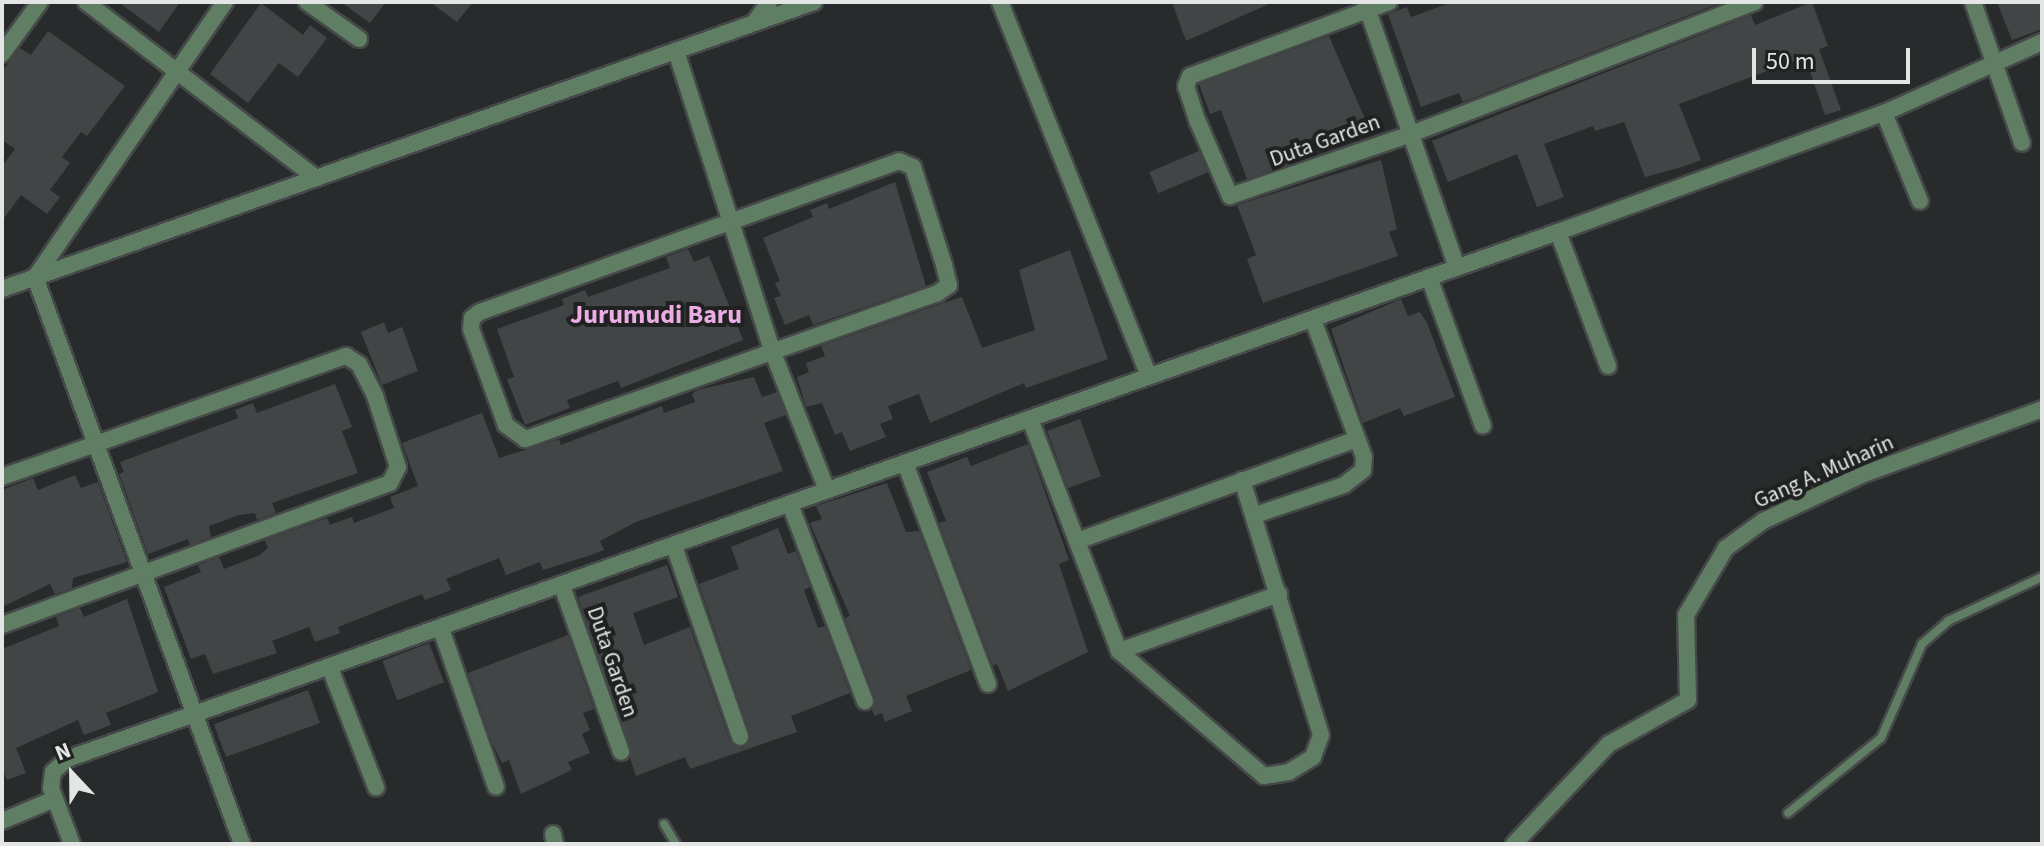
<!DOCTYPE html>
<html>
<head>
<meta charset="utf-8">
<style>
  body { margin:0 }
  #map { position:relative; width:2044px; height:846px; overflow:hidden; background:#282b2b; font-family:"Source Sans 3",sans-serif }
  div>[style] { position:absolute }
  .building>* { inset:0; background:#424546; transform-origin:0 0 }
  .roads { filter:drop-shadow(2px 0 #464949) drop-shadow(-2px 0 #464949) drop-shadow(0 2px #464949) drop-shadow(0 -2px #464949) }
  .service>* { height:8px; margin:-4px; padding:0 4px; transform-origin:4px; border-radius:4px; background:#607e63 }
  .minor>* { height:16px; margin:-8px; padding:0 8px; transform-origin:8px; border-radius:8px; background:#607e63 }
  .tertiary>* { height:16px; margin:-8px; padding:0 8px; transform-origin:8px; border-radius:8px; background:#607e63 }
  span { translate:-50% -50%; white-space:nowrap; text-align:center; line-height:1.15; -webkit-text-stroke:8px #1f2221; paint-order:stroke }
  .street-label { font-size:22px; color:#e4e6e5 }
  .quarter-label { font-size:26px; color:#ebade3; font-weight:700 }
  .frame { position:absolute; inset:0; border:4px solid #e4e6e5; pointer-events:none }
  .north { position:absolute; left:32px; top:734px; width:80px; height:80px; -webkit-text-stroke:6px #1f2221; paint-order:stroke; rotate:338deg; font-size:22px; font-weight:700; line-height:32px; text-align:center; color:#e4e6e5 }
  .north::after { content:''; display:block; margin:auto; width:28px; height:36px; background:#e4e6e5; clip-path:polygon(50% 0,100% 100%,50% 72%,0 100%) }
  .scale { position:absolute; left:1752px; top:48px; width:158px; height:36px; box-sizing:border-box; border:4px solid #e4e6e5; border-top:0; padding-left:10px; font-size:24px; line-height:28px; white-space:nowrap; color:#e4e6e5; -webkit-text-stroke:6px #1f2221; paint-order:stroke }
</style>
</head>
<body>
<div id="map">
  <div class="building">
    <i style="clip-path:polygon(118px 2px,180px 2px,159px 32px)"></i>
    <i style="clip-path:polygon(341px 2px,386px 2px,370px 23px)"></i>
    <i style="clip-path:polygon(430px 2px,473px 2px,457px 22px)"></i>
    <i style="clip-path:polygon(1172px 2px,1269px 2px,1269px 4px,1186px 41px)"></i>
    <i style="clip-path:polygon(1452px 2px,1723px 2px,1463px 102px,1459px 93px,1421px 107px,1388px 14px,1407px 7px,1411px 17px)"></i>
    <i style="clip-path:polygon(1812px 2px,1828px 46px,1819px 49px,1841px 110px,1825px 115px,1805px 57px,1679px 104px,1701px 160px,1682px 167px,1645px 177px,1624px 122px,1595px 131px,1593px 126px,1544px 144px,1564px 197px,1537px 207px,1517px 154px,1448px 182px,1432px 141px,1751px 15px,1755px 25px)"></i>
    <i style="clip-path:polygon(1997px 2px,2042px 2px,2042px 29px,2012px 40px)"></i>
    <i style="clip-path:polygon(261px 3px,303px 35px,310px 25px,327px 38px,298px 77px,279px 63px,248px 103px,210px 74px)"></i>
    <i style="clip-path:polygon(48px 31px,125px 86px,87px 136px,81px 132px,62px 157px,70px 163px,50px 190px,60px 197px,47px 214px,21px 195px,2px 221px,2px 166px,15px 149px,2px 140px,2px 71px,20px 48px,31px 55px)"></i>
    <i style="clip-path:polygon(1329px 36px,1365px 119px,1295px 144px,1301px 160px,1247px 179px,1221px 110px,1210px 114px,1199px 84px)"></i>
    <i style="left:1199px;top:151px;width:23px;height:54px;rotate:67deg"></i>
    <i style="clip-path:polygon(1381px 160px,1397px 229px,1389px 232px,1398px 256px,1263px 303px,1247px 259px,1256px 255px,1237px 205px)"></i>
    <i style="clip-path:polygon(895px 182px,926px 286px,813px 325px,809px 315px,785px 325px,774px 298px,781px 296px,775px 283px,780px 281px,763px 238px,813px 217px,810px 210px,827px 203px,829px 209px)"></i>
    <i style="clip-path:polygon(688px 249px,694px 262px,709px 256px,743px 340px,621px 388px,618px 381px,567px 400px,570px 408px,525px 425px,507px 379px,514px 377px,497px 329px,564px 305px,562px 299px,585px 290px,588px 297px,670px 268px,666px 257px)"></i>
    <i style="clip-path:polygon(1070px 250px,1108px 359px,1026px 388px,1024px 383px,930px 423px,919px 394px,888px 406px,893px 419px,880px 424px,886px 437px,850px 451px,842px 432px,835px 435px,822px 403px,806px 407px,797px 377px,809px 372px,806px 363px,825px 356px,821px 346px,940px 304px,962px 297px,982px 348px,1035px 330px,1019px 270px)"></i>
    <i style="clip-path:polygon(1401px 299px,1408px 316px,1420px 312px,1427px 323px,1455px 397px,1404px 416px,1400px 408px,1363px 423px,1331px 329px)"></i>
    <i style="clip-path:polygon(384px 322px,388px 333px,402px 327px,418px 371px,382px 385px,361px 332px)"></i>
    <i style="clip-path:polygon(754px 377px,762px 397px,777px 392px,786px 415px,764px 423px,783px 471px,636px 522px,600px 541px,604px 550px,588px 556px,543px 570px,540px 562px,506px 575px,499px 558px,446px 579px,451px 590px,425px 600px,422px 594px,338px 627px,340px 633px,315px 642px,309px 627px,272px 641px,277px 653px,213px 674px,205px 654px,191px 659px,164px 587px,201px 572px,198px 565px,219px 557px,224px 569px,260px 555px,268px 548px,265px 540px,327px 518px,330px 525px,352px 517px,354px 523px,394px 508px,390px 497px,418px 486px,402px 443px,482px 413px,499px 458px,559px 439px,561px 445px,662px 406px,664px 413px,695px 402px,692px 394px,697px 390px)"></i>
    <i style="clip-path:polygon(335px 384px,352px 427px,342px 431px,358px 473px,272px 503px,276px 513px,257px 520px,255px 513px,239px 515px,209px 526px,211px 537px,190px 545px,188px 539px,148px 554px,119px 474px,124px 472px,120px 462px,238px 418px,235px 410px,253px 403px,257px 413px)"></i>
    <i style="left:1080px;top:419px;width:61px;height:35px;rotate:70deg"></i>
    <i style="clip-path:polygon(1028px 444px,1069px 560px,1059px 564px,1088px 652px,1008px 691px,997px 664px,993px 666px,939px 523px,946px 521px,927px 472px,967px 457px,971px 466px)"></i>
    <i style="clip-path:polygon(75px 475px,81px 488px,98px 482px,127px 562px,73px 578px,72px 588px,55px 594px,50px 584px,2px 607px,2px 490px,33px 478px,38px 490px)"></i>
    <i style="clip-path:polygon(887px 483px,906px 532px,919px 531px,971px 670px,906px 696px,912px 711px,885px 722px,882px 713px,874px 716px,872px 709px,875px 698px,845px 618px,850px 616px,810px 523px,822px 519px,816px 506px)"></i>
    <i style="clip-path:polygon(778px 528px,788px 554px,796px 551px,810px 587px,804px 590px,818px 628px,825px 626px,850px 693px,791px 716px,797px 732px,690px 769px,685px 757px,636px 776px,578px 597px,667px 565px,678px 597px,633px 613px,644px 645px,690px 627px,730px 741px,743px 748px,750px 733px,699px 584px,739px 569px,731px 547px)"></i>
    <i style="clip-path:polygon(127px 599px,158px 692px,106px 713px,111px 725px,84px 735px,78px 720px,16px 748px,26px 773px,7px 780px,2px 768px,2px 649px,59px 626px,56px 617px,80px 608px,84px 617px)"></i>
    <i style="clip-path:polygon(568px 635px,594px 709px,583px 713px,590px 730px,582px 734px,590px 753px,568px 762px,572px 770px,521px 794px,509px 760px,502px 763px,492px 743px,468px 673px)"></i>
    <i style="left:429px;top:643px;width:42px;height:50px;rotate:69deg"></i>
    <i style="left:308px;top:690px;width:35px;height:100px;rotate:70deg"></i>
  </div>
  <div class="roads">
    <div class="service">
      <i style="left:1788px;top:813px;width:119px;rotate:-38.9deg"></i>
      <i style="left:1881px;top:738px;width:103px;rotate:-66.4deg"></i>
      <i style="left:1922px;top:644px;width:35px;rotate:-41deg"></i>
      <i style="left:1948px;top:621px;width:104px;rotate:-25.1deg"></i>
      <i style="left:664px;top:824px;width:23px;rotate:59deg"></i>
    </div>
    <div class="minor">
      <i style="left:86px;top:2px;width:290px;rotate:37.4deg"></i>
      <i style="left:225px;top:2px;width:334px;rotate:124.6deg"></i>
      <i style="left:35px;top:277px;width:604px;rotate:69.94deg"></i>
      <i style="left:307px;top:2px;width:64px;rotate:35.4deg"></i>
      <i style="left:1000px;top:2px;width:403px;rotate:68.3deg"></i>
      <i style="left:1365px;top:2px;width:281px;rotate:70.9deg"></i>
      <i style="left:1389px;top:2px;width:212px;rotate:159.6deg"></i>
      <i style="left:1190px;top:76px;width:11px;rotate:112deg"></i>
      <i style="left:1186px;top:86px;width:38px;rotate:72deg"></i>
      <i style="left:1198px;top:122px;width:81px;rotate:66.6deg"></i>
      <i style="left:1230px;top:196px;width:191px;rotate:-18.9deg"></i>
      <i style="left:1411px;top:134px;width:368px;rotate:-21deg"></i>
      <i style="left:1973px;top:2px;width:149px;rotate:70.8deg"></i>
      <i style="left:754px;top:23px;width:26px;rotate:-54deg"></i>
      <i style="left:676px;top:51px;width:317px;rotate:72.2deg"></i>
      <i style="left:773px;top:353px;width:147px;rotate:68.5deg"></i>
      <i style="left:2px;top:54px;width:64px;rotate:-53.8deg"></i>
      <i style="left:1884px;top:113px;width:95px;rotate:67.8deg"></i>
      <i style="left:899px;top:161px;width:15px;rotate:23deg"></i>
      <i style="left:913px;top:167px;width:103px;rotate:72.4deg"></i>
      <i style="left:944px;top:265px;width:21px;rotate:76deg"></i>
      <i style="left:949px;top:285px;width:14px;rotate:144deg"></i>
      <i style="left:938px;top:293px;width:438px;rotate:160.5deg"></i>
      <i style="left:525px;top:439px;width:24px;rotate:-144deg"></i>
      <i style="left:506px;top:425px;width:102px;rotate:-110deg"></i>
      <i style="left:471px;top:329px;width:11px;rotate:-85deg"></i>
      <i style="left:472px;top:318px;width:10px;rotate:-37deg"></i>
      <i style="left:480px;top:312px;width:445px;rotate:-19.8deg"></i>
      <i style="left:1558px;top:232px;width:143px;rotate:69.5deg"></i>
      <i style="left:1429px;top:277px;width:158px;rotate:70.1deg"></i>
      <i style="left:1030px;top:419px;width:248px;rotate:69deg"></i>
      <i style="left:1119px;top:651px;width:191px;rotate:40.8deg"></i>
      <i style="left:1264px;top:776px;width:25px;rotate:-9deg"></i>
      <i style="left:1289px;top:772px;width:28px;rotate:-32deg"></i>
      <i style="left:1313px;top:757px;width:23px;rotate:-70deg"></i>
      <i style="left:1321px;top:735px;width:267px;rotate:-107.2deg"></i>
      <i style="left:905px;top:463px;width:236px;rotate:69.4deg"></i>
      <i style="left:2px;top:477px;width:365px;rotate:-19.4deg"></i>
      <i style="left:346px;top:356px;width:15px;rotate:32deg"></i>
      <i style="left:359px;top:364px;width:36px;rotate:63deg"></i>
      <i style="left:375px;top:396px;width:75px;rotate:72.1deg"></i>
      <i style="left:398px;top:467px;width:18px;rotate:117deg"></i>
      <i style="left:390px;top:483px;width:413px;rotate:159.9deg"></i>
      <i style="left:790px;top:504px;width:211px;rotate:69.2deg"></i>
      <i style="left:1255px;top:515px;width:94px;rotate:-18.6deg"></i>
      <i style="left:1344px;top:485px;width:24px;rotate:-38deg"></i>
      <i style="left:1363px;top:470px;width:13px;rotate:-86deg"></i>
      <i style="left:1364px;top:457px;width:146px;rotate:-110.4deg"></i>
      <i style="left:1077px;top:541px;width:298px;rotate:-20deg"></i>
      <i style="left:674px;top:546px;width:202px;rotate:70.9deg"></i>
      <i style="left:562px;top:586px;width:176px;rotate:70.4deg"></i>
      <i style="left:441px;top:629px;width:167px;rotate:70.8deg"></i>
      <i style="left:1119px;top:651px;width:170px;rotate:-19.6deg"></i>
      <i style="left:330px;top:668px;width:128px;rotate:68.9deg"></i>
      <i style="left:2px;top:821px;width:54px;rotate:-22.8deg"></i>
      <i style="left:553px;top:834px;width:10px;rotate:79deg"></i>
      <i style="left:72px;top:844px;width:60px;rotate:-110.6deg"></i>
      <i style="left:51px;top:788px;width:16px;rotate:-83deg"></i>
      <i style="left:53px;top:772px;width:19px;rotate:-43deg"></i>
      <i style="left:67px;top:759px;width:1581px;rotate:-19.47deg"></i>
      <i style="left:1558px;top:232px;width:347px;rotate:-20.1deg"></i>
      <i style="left:1884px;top:113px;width:173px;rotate:-24.2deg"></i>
      <i style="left:1514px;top:844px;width:138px;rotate:-46.5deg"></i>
      <i style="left:1609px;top:744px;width:90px;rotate:-29.1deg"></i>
      <i style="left:1688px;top:700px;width:85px;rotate:-91.3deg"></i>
      <i style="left:1686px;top:615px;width:78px;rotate:-59.2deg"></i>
      <i style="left:1726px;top:548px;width:46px;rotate:-36.1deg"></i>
      <i style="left:1763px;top:521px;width:108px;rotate:-25.1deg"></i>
      <i style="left:1861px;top:475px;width:193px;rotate:-20deg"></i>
    </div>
    <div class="tertiary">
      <i style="left:2px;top:289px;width:861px;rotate:-19.47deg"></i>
    </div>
  </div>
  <div class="street-label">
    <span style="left:1325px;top:141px;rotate:-20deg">Duta Garden</span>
    <span style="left:1824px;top:472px;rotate:-24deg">Gang A. Muharin</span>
    <span style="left:612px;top:662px;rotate:71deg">Duta Garden</span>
  </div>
  <div class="quarter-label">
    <span style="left:656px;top:315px">Jurumudi Baru</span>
  </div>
  <div class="frame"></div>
  <div class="north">N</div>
  <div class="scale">50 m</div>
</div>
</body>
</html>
